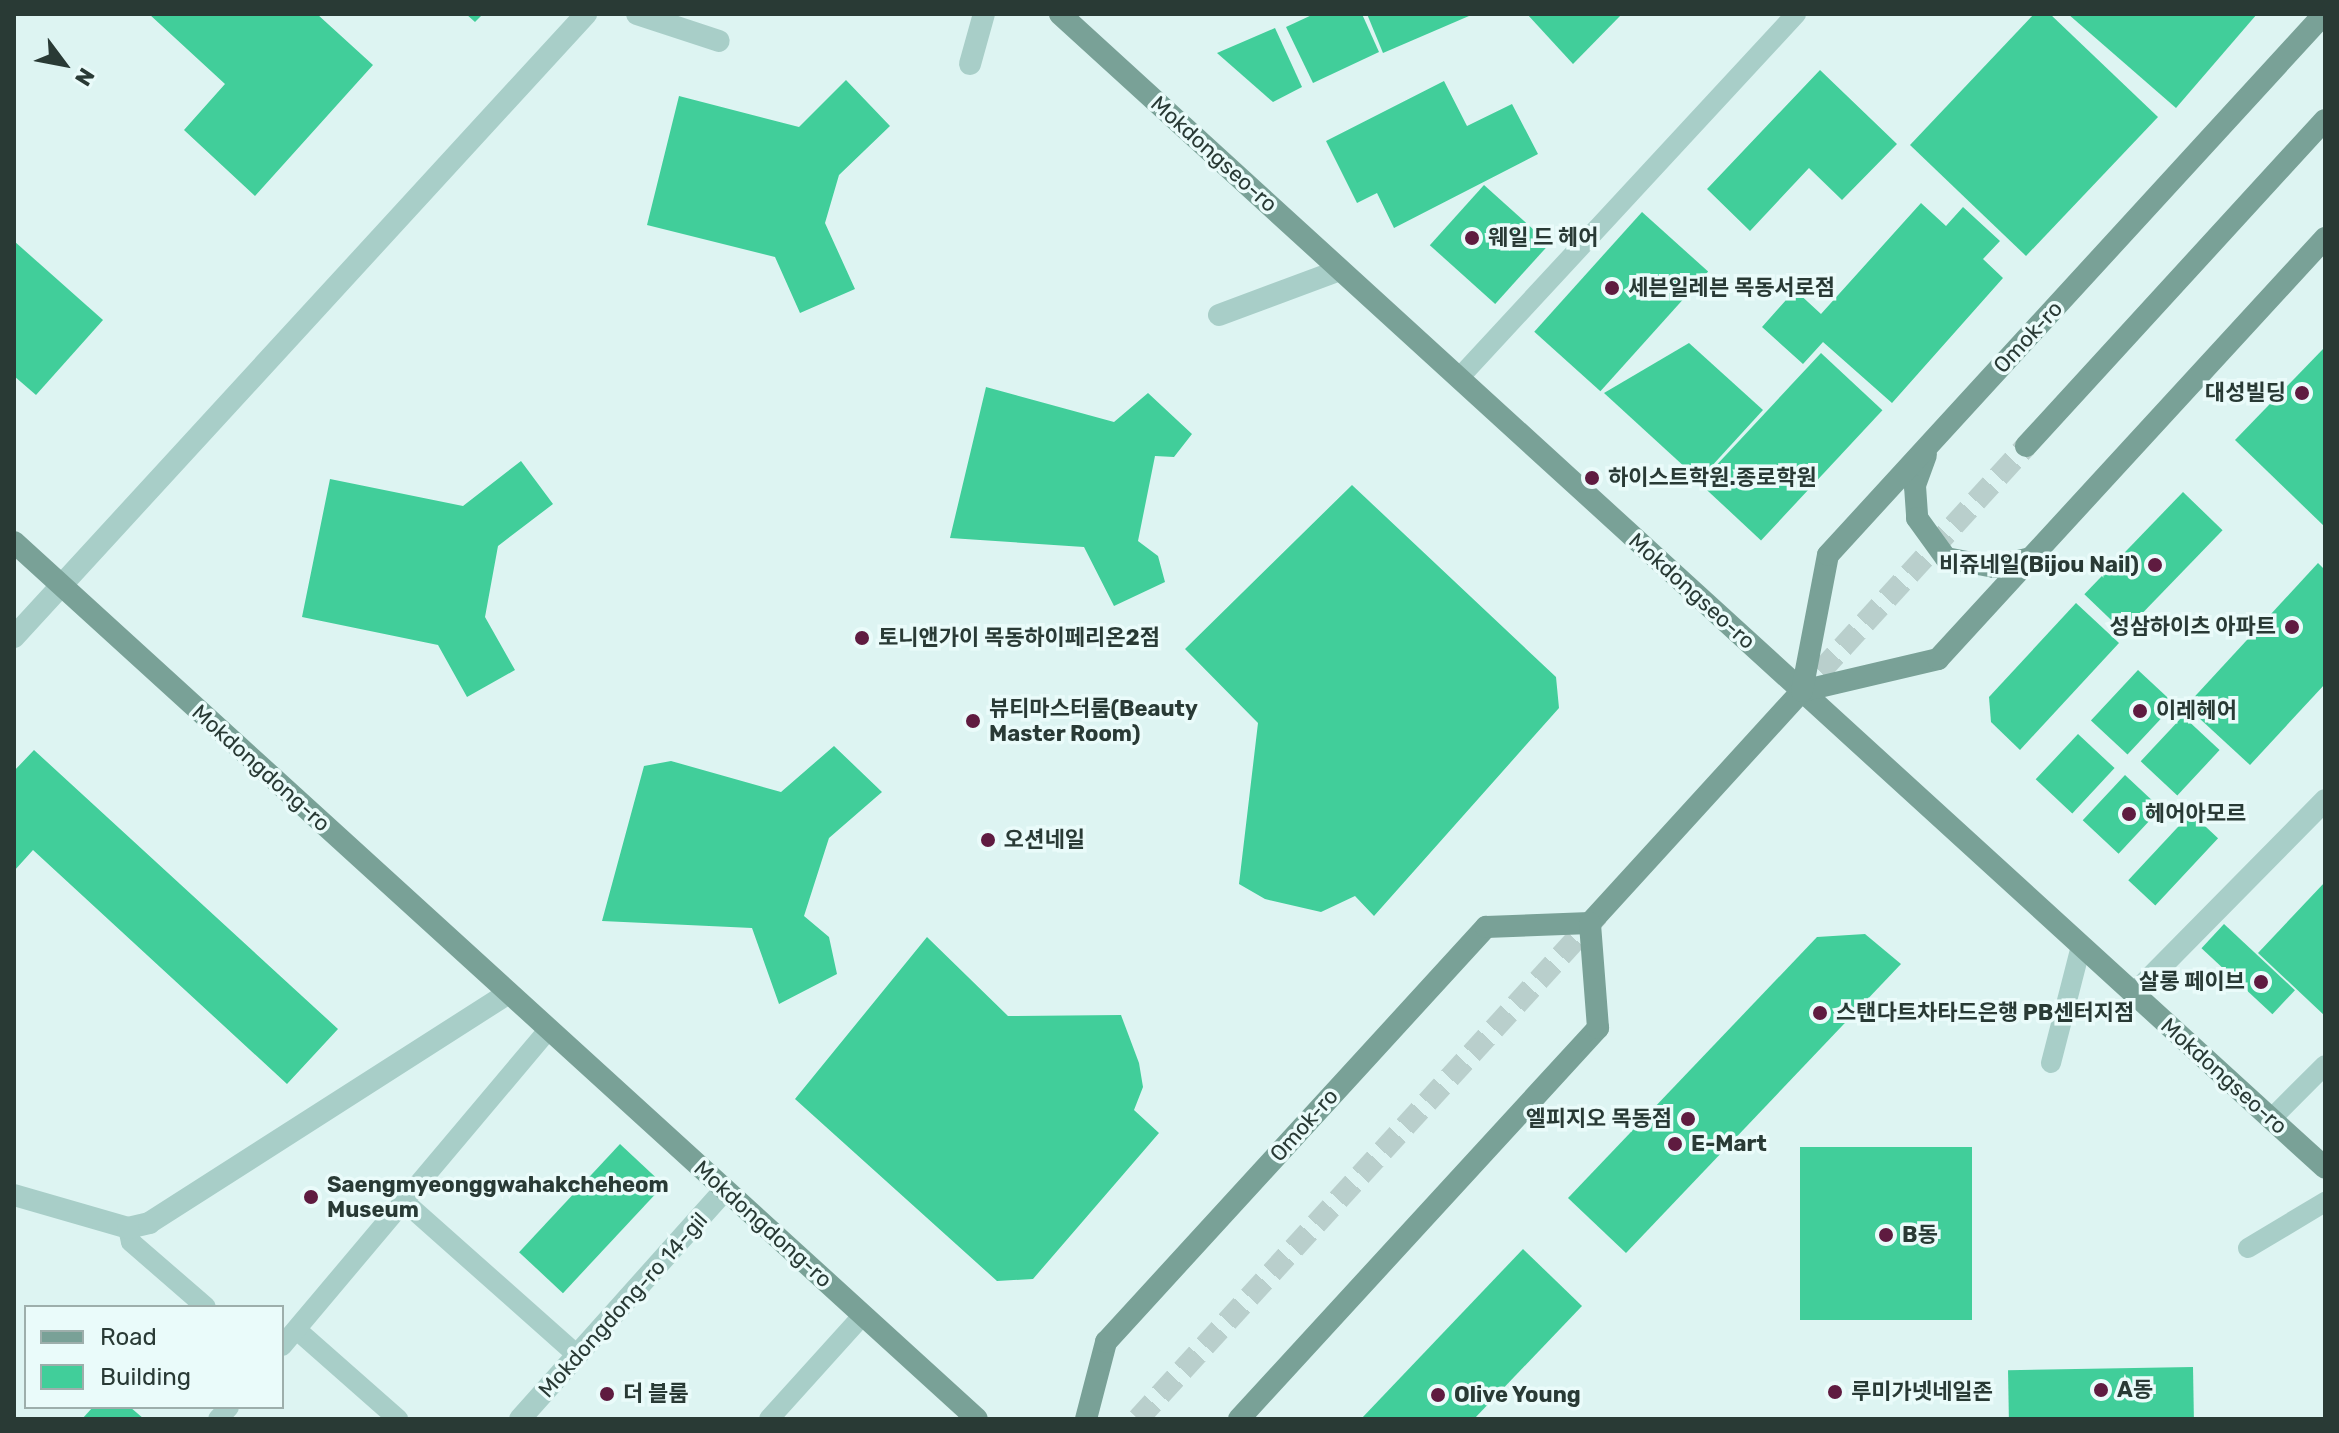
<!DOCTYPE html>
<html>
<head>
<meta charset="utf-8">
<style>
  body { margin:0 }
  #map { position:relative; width:2339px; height:1433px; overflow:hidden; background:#ddf4f2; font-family:Rubik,"Noto Sans KR",sans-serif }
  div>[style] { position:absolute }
  .building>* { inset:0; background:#41ce9a; transform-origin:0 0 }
  .secondary-tunnel>* { height:22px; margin-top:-11px; transform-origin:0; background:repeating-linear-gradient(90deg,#b9cfcc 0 22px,transparent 0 33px) }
  .service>* { height:20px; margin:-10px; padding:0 10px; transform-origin:10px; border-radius:10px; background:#a8cec8 }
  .minor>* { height:22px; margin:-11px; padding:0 11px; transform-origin:11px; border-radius:11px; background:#a8cec8 }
  .tertiary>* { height:22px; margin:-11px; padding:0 11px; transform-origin:11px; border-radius:11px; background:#a8cec8 }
  .secondary>* { height:22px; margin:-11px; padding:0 11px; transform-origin:11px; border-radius:11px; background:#79a197 }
  .dots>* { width:22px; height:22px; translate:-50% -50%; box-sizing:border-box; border:4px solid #eafbfa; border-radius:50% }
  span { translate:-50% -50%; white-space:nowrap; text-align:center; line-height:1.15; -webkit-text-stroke:7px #eafbfa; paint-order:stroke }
  .street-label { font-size:22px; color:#293a35 }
  .poi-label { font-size:22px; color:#293a35; font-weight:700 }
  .left { translate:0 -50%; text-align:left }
  .right { translate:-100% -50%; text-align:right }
  .frame { position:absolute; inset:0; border:16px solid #293a35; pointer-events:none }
  .legend { position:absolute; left:24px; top:1305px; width:260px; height:104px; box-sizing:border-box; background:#eafbfa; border:2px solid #9daeab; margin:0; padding:10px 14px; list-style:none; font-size:24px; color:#293a35 }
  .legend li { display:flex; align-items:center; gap:16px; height:40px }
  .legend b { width:40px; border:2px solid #9daeab }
  .north { position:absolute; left:24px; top:24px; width:80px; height:80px; -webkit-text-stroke:6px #eafbfa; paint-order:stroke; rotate:122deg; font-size:22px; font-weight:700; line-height:32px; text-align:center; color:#293a35 }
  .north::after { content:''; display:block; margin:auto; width:28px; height:36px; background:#293a35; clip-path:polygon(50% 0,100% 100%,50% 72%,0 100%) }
</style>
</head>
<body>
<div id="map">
  <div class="building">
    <i style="clip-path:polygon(149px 14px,317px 14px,373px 65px,255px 196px,184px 130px,225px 84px)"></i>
    <i style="clip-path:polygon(466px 14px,483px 14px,475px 22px)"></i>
    <i style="clip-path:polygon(1314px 14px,1362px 14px,1379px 52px,1313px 83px,1286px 27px)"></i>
    <i style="clip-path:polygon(1367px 14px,1467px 14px,1469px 16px,1383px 53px)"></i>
    <i style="clip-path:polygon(1527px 14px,1622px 14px,1573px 64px)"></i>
    <i style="clip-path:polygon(2034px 14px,2050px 14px,2158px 117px,2026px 256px,1910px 145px)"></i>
    <i style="clip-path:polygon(2068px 14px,2257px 14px,2176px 108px)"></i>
    <i style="clip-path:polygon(1275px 28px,1302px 87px,1273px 102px,1217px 53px)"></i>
    <i style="clip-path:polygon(1820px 70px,1897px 144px,1842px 200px,1809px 168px,1750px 231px,1707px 189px)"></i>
    <i style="clip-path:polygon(846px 80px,890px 126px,839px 175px,825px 223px,855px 289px,800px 313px,775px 257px,647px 225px,679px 96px,799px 127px)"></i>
    <i style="clip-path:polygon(1444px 81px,1467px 126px,1512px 104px,1538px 154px,1394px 228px,1377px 193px,1357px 203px,1326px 141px)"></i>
    <i style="left:1484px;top:185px;width:88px;height:81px;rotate:42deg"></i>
    <i style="clip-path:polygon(1921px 203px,1946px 226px,1963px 207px,2000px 241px,1983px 259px,2003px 278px,1892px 403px,1823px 342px,1803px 364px,1762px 327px,1795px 290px,1821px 314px)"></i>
    <i style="left:1642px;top:212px;width:89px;height:161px;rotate:42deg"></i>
    <i style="clip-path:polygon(14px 241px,103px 320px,36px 395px,14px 376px)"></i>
    <i style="clip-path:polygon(1689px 343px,1763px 410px,1699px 480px,1604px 393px)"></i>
    <i style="clip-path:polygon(2325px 347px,2325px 527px,2235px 440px)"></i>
    <i style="left:1821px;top:353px;width:84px;height:178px;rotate:43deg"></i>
    <i style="clip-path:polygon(986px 387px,1114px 422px,1148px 393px,1192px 434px,1174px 457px,1155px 456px,1138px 541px,1158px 556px,1165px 582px,1114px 606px,1084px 547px,950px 538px)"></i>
    <i style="clip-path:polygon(521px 461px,553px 504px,498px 546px,485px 617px,515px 670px,467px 697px,438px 645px,302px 617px,330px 479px,463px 506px)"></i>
    <i style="clip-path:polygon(1352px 485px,1556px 677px,1559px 708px,1374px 916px,1355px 896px,1321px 912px,1265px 899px,1239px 884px,1258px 723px,1185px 649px)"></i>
    <i style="left:2183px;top:492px;width:55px;height:142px;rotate:44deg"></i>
    <i style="clip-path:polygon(2318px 563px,2325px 570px,2325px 684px,2250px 765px,2186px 706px)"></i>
    <i style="clip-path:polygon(2076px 603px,2119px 643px,2020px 750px,1991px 722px,1989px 697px)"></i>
    <i style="left:2138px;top:670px;width:50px;height:69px;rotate:43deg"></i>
    <i style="left:2183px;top:716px;width:50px;height:62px;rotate:43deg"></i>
    <i style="left:2078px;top:734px;width:50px;height:62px;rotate:43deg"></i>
    <i style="clip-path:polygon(834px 746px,882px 792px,829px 838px,804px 916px,829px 937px,837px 974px,779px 1004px,752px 928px,602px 921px,644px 766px,671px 761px,781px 792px)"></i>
    <i style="clip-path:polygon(34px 750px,338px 1029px,287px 1084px,33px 850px,14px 871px,14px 771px)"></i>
    <i style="left:2125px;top:775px;width:49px;height:62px;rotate:43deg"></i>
    <i style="left:2191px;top:813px;width:37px;height:92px;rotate:43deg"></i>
    <i style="clip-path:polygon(2325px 882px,2325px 1016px,2258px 953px)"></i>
    <i style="left:2224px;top:924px;width:97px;height:33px;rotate:43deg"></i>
    <i style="clip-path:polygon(1865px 934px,1901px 964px,1626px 1253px,1568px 1198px,1817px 937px)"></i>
    <i style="clip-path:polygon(927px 937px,1008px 1016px,1121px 1015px,1139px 1063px,1143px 1087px,1134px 1110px,1159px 1133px,1033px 1279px,997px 1281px,795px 1099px)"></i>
    <i style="left:620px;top:1144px;width:60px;height:148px;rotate:43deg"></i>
    <i style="left:1972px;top:1147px;width:173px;height:172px;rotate:90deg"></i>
    <i style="clip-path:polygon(1523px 1249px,1582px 1306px,1474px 1419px,1361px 1419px)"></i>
    <i style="left:2193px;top:1367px;width:52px;height:185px;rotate:89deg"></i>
    <i style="clip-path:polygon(93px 1407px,130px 1407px,144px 1419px,82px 1419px)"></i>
  </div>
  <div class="secondary-tunnel">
    <i style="left:1798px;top:696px;width:338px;rotate:-47.6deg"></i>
    <i style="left:1138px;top:1419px;width:684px;rotate:-47.61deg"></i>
  </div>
  <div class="service">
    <i style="left:1459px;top:378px;width:496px;rotate:-47.2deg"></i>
    <i style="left:2051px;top:1063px;width:121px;rotate:-75.6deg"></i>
    <i style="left:2271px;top:1119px;width:76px;rotate:-45deg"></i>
    <i style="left:407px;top:1204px;width:227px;rotate:41.6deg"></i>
    <i style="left:128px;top:1228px;width:14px;rotate:78deg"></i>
    <i style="left:131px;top:1242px;width:99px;rotate:40.9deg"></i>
    <i style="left:2248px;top:1248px;width:90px;rotate:-30.9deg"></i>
    <i style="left:297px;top:1330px;width:135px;rotate:41.4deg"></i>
    <i style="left:282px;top:1346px;width:414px;rotate:-49.9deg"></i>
    <i style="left:218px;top:1419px;width:16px;rotate:-47deg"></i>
    <i style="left:769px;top:1419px;width:140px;rotate:-47.9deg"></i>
  </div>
  <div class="minor">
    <i style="left:637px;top:14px;width:86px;rotate:18.2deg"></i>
    <i style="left:970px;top:64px;width:52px;rotate:-74.4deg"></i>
    <i style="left:1219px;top:315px;width:129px;rotate:-20.4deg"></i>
    <i style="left:2134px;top:994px;width:272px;rotate:-45.4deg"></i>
    <i style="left:14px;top:1195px;width:119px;rotate:16.1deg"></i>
    <i style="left:128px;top:1228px;width:22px;rotate:-13deg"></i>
    <i style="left:149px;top:1223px;width:426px;rotate:-32.6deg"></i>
    <i style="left:520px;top:1419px;width:307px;rotate:-48.2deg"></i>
  </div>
  <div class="tertiary">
    <i style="left:14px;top:637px;width:846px;rotate:-47.44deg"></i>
  </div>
  <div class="secondary">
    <i style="left:1060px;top:14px;width:1712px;rotate:42.37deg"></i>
    <i style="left:2026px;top:446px;width:442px;rotate:-47.5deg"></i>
    <i style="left:1926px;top:455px;width:33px;rotate:110deg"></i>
    <i style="left:1915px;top:486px;width:32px;rotate:86deg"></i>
    <i style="left:1917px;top:518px;width:49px;rotate:54.1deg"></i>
    <i style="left:1946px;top:558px;width:49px;rotate:10.6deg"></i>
    <i style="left:1994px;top:567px;width:37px;rotate:-14deg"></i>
    <i style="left:14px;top:542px;width:1302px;rotate:42.32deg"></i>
    <i style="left:1802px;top:691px;width:140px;rotate:-13.2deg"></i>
    <i style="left:1938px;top:659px;width:572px;rotate:-47.41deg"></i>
    <i style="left:1086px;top:1419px;width:80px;rotate:-75.4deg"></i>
    <i style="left:1106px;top:1342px;width:563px;rotate:-47.52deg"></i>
    <i style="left:1486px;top:927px;width:104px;rotate:-2.2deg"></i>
    <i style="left:1590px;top:923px;width:314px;rotate:-47.6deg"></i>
    <i style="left:1802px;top:691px;width:138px;rotate:-79.2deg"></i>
    <i style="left:1828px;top:555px;width:734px;rotate:-47.48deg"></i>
    <i style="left:1239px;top:1419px;width:531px;rotate:-47.44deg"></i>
    <i style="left:1598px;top:1028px;width:105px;rotate:-94.4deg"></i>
  </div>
  <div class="dots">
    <i style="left:1472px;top:238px;background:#5f1b40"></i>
    <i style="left:1612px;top:288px;background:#5f1b40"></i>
    <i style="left:2302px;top:393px;background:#5f1b40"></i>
    <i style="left:1592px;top:478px;background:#5f1b40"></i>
    <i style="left:2155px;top:565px;background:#5f1b40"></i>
    <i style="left:2292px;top:627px;background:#5f1b40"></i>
    <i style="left:862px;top:638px;background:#5f1b40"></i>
    <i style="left:2140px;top:711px;background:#5f1b40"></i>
    <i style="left:973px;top:721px;background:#5f1b40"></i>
    <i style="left:2129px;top:814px;background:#5f1b40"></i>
    <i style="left:988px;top:840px;background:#5f1b40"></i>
    <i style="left:2261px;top:982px;background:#5f1b40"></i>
    <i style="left:1820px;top:1013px;background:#5f1b40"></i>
    <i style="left:1688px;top:1119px;background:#5f1b40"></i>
    <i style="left:1675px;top:1144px;background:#5f1b40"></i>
    <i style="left:311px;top:1197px;background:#5f1b40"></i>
    <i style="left:1886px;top:1235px;background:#5f1b40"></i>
    <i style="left:2101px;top:1390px;background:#5f1b40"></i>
    <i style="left:1835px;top:1392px;background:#5f1b40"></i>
    <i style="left:607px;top:1394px;background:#5f1b40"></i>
    <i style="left:1438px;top:1395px;background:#5f1b40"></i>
  </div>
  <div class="street-label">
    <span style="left:1214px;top:154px;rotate:42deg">Mokdongseo-ro</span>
    <span style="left:2028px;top:337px;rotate:-47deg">Omok-ro</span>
    <span style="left:1692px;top:591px;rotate:42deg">Mokdongseo-ro</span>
    <span style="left:261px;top:768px;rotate:42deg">Mokdongdong-ro</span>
    <span style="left:2224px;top:1076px;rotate:42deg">Mokdongseo-ro</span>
    <span style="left:1304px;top:1125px;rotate:-48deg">Omok-ro</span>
    <span style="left:763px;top:1224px;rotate:42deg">Mokdongdong-ro</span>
    <span style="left:623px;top:1305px;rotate:-48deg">Mokdongdong-ro 14-gil</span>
  </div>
  <div class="poi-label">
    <span class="left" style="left:1488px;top:238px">웨일 드 헤어</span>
    <span class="left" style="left:1628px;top:288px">세븐일레븐 목동서로점</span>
    <span class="right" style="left:2286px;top:393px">대성빌딩</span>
    <span class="left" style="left:1608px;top:478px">하이스트학원.종로학원</span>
    <span class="right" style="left:2139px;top:565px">비쥬네일(Bijou Nail)</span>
    <span class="right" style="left:2276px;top:627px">성삼하이츠 아파트</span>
    <span class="left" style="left:878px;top:638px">토니앤가이 목동하이페리온2점</span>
    <span class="left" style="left:989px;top:721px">뷰티마스터룸(Beauty<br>Master Room)</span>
    <span class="left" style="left:2156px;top:711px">이레헤어</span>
    <span class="left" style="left:2145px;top:814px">헤어아모르</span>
    <span class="left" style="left:1004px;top:840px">오션네일</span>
    <span class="right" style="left:2245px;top:982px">살롱 페이브</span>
    <span class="left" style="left:1836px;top:1013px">스탠다트차타드은행 PB센터지점</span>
    <span class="right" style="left:1672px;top:1119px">엘피지오 목동점</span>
    <span class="left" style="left:1691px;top:1144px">E-Mart</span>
    <span class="left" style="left:327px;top:1197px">Saengmyeonggwahakcheheom<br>Museum</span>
    <span class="left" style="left:1902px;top:1235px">B동</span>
    <span class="left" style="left:2117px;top:1390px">A동</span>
    <span class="left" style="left:1851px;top:1392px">루미가넷네일존</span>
    <span class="left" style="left:623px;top:1394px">더 블룸</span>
    <span class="left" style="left:1454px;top:1395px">Olive Young</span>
  </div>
  <div class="frame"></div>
  <ul class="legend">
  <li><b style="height:10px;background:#79a197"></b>Road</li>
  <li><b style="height:22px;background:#41ce9a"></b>Building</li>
  </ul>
  <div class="north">N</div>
</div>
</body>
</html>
